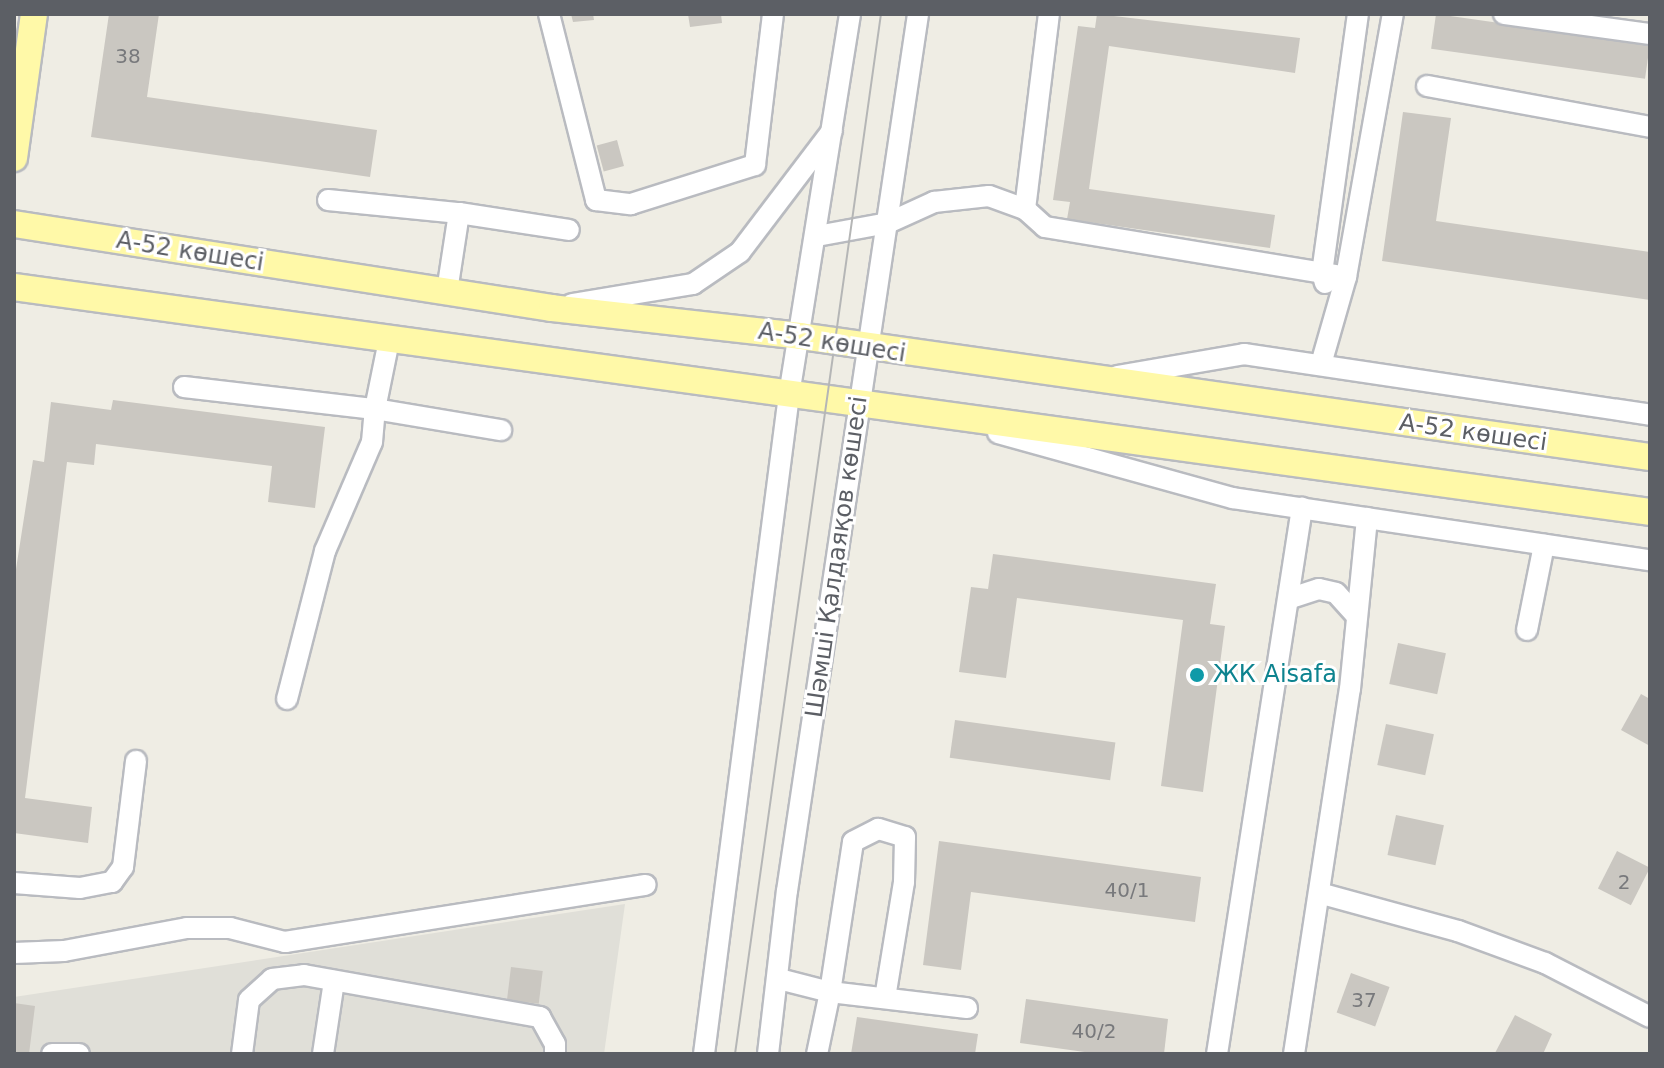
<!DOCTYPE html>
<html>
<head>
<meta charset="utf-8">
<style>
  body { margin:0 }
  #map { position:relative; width:1664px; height:1068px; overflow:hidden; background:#efede4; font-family:"DejaVu Sans",sans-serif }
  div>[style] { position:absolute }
  .industrial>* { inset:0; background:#e0dfd8 }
  .building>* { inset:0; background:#cac7c1; transform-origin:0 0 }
  .roads { filter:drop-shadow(2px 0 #b9bbc0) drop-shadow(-2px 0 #b9bbc0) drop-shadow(0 2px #b9bbc0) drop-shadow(0 -2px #b9bbc0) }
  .minor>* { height:20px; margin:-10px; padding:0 10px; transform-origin:10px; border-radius:10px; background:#fff }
  .major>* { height:26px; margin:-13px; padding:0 13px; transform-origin:13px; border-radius:13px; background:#fff9a8 }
  .tram>* { height:2px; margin:-1px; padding:0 1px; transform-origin:1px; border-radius:1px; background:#b5b6b6 }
  .dots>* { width:22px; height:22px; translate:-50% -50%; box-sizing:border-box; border:4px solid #fff; border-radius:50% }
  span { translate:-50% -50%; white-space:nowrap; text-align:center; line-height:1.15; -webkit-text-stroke:6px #fff; paint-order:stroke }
  .number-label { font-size:20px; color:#78797c }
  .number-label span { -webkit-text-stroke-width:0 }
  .street-label { font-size:24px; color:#5c5f65 }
  .culture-label { font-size:24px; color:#0d838f }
  .left { translate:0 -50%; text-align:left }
  .frame { position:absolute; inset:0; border:16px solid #5c5f65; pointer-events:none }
</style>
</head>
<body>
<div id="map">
  <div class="industrial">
    <i style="clip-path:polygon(625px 904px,604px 1054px,14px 1054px,14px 997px)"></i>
  </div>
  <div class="building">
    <i style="clip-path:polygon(109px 14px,159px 14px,147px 97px,377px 130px,370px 177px,91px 137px)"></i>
    <i style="clip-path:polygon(571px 14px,593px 14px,594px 20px,573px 22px)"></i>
    <i style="clip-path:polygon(688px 14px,721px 14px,722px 23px,690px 27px)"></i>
    <i style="clip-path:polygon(1097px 14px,1300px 38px,1295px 73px,1109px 46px,1089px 189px,1275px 215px,1270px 248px,1067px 219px,1070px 202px,1053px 200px,1078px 26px,1095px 28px)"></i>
    <i style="left:1436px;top:14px;width:216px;height:35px;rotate:8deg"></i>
    <i style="clip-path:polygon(1403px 112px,1451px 118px,1436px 221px,1650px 252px,1650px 300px,1382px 261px)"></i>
    <i style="left:617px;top:140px;width:27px;height:21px;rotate:75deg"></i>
    <i style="clip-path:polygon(113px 400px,325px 427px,315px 508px,268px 502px,272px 466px,96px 444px,94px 465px,67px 462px,25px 798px,92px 807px,88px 843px,14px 833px,14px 582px,33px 460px,44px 462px,51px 402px,111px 410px)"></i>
    <i style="clip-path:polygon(993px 554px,1216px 584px,1210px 624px,1225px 626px,1203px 792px,1161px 786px,1183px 620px,1017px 598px,1006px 678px,959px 672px,971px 587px,988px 589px)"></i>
    <i style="left:1398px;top:643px;width:49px;height:42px;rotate:12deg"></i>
    <i style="clip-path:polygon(1641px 694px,1650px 699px,1650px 746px,1621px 730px)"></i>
    <i style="left:955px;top:720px;width:162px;height:38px;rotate:8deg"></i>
    <i style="left:1386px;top:724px;width:49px;height:42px;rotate:12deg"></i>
    <i style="left:1396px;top:815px;width:49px;height:41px;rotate:12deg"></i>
    <i style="clip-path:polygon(939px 841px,1201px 877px,1195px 922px,971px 892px,961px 970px,923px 965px)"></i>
    <i style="left:1617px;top:851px;width:37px;height:42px;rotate:27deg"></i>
    <i style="left:511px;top:967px;width:32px;height:33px;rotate:7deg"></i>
    <i style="left:1351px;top:973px;width:41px;height:42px;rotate:20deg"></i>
    <i style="clip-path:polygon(1026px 999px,1168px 1019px,1164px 1054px,1099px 1054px,1020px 1043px)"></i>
    <i style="clip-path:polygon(14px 1003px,35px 1006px,29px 1054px,14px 1054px)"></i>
    <i style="clip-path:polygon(1515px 1015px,1552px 1034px,1543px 1054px,1495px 1053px)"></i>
    <i style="clip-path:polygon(857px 1017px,978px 1034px,975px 1054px,851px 1054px)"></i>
  </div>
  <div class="roads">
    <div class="minor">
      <i style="left:549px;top:14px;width:192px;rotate:75.8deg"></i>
      <i style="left:596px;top:200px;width:35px;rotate:7deg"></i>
      <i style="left:631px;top:204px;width:130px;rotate:-17.5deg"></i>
      <i style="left:755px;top:165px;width:152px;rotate:-83.2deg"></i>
      <i style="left:1504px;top:14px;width:147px;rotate:7.8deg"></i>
      <i style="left:1427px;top:86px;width:227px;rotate:10.4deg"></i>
      <i style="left:328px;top:200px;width:132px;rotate:5.7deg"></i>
      <i style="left:459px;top:213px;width:79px;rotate:98.7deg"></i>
      <i style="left:1025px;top:209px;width:196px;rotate:-83deg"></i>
      <i style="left:459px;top:213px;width:111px;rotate:8.8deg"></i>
      <i style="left:817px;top:236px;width:72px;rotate:-10.4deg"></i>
      <i style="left:888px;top:223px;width:51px;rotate:-24.5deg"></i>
      <i style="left:934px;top:202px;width:55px;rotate:-6.2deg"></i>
      <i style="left:989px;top:196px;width:38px;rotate:20deg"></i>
      <i style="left:1025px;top:209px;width:27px;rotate:42deg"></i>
      <i style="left:1045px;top:227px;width:305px;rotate:9.4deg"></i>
      <i style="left:1346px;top:277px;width:91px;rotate:106deg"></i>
      <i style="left:1346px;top:277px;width:267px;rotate:-79.9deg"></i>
      <i style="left:1325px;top:283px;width:10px;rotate:-107deg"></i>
      <i style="left:1322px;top:273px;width:261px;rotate:-82.1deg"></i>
      <i style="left:572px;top:304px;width:123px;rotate:-9.4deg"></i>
      <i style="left:693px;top:284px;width:57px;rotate:-34.2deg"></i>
      <i style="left:740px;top:252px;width:152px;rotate:-52.8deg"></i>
      <i style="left:1117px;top:376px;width:129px;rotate:-9.8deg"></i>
      <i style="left:1244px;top:354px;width:411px;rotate:8.5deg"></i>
      <i style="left:184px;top:387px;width:192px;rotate:6.6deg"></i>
      <i style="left:375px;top:409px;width:70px;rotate:-78.5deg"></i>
      <i style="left:998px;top:433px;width:244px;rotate:15.5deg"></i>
      <i style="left:1233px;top:498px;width:422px;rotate:8.5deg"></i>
      <i style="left:1291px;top:598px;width:29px;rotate:-18deg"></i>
      <i style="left:1319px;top:589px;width:17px;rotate:13deg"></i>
      <i style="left:1336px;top:593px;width:28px;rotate:48deg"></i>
      <i style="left:1527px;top:630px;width:87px;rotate:-78.7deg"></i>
      <i style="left:287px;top:699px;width:153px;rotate:-75.6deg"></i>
      <i style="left:325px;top:551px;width:119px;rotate:-66.7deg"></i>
      <i style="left:372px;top:442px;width:33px;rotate:-85deg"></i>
      <i style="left:375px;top:409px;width:128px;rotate:9.5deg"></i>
      <i style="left:14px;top:883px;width:66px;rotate:4.3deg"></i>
      <i style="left:80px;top:888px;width:33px;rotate:-11deg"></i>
      <i style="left:112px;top:882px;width:19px;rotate:-54deg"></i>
      <i style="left:123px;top:867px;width:107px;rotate:-83deg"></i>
      <i style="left:1319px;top:893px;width:144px;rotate:15.3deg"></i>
      <i style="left:1458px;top:931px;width:93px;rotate:20.2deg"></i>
      <i style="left:1545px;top:963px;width:118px;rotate:27.2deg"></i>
      <i style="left:14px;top:953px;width:50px;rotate:-2.3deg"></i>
      <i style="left:64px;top:951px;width:125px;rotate:-10.6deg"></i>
      <i style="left:187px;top:928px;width:43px"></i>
      <i style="left:230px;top:928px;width:57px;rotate:14.3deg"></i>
      <i style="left:285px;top:942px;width:365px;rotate:-9deg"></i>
      <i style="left:779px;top:979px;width:53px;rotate:14.3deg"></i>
      <i style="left:830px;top:992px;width:63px;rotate:101.8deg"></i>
      <i style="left:885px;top:998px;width:118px;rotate:-80.7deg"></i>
      <i style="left:904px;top:882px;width:45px;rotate:-88.7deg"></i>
      <i style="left:905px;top:837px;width:28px;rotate:-163deg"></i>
      <i style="left:878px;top:829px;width:28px;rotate:153deg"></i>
      <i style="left:853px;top:842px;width:152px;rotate:98.7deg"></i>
      <i style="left:830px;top:992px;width:138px;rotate:6.7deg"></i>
      <i style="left:52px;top:1054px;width:27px"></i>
      <i style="left:242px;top:1054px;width:54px;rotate:-82.6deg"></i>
      <i style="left:249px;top:1000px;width:31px;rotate:-42deg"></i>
      <i style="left:272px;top:979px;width:32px;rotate:-7deg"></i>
      <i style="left:304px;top:975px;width:240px;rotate:10.1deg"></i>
      <i style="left:540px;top:1017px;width:31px;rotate:61deg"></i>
      <i style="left:555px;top:1044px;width:10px;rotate:90deg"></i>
      <i style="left:323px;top:1054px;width:74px;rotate:-81.4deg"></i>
      <i style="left:704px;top:1054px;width:664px;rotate:-82.65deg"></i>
      <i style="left:789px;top:395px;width:386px;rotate:-80.9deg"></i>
      <i style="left:768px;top:1054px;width:164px;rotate:-83.4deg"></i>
      <i style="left:787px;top:891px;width:887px;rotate:-81.5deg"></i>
      <i style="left:1217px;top:1054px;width:553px;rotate:-81.15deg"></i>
      <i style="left:1294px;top:1054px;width:369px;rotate:-81.3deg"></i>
      <i style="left:1350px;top:689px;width:172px;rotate:-84.3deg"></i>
    </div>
    <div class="major">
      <i style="left:14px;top:158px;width:145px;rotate:-82.1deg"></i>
      <i style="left:14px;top:224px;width:545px;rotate:8.87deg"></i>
      <i style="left:552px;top:308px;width:250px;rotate:6.4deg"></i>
      <i style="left:800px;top:336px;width:859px;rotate:8.1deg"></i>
      <i style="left:14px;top:287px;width:1651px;rotate:7.83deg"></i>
    </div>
  </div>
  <div class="tram">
    <i style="left:735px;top:1054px;width:1050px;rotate:-82.01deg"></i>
  </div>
  <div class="dots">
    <i style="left:1197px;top:675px;background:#0f9aa8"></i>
  </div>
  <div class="number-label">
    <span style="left:128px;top:56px">38</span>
    <span style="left:1624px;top:882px">2</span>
    <span style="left:1127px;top:890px">40/1</span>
    <span style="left:1364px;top:1000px">37</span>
    <span style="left:1094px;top:1031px">40/2</span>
  </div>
  <div class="street-label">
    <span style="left:190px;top:252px;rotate:9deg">А-52 көшесі</span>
    <span style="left:832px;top:343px;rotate:9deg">А-52 көшесі</span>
    <span style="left:1473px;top:433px;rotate:8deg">А-52 көшесі</span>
    <span style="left:837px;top:557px;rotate:-82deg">Шәмші Қалдаяқов көшесі</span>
  </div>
  <div class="culture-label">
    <span class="left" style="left:1213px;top:675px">ЖК Aisafa</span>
  </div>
  <div class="frame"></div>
</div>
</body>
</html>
